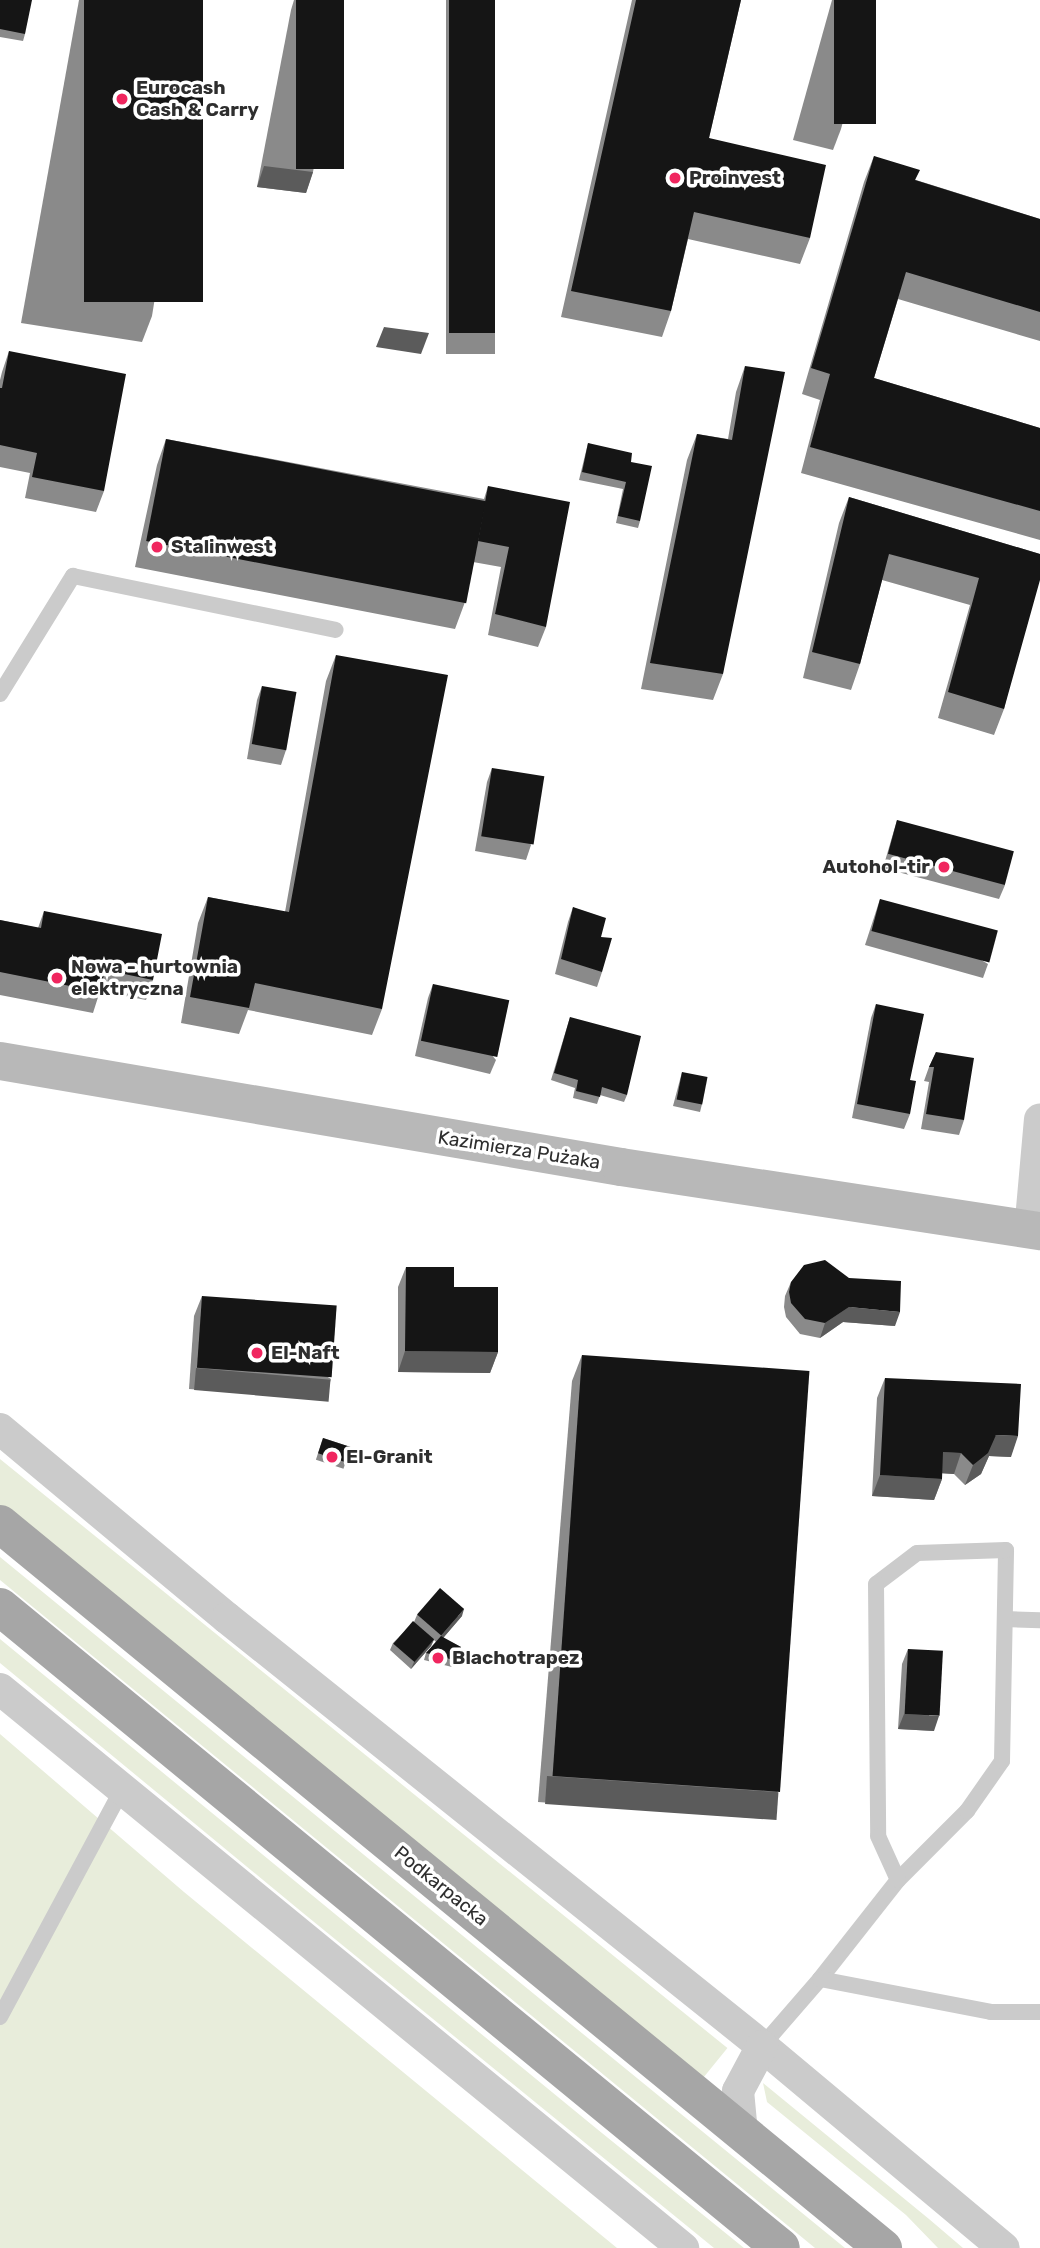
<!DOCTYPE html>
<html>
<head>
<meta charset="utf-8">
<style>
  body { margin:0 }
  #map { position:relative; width:1040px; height:2248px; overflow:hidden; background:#fff; font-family:Rubik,sans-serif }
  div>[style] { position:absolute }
  .green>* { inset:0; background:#e8eddb; transform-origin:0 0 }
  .lane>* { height:16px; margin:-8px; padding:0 8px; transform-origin:8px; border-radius:8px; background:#cbcbcb }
  .street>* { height:32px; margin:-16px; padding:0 16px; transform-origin:16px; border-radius:16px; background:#cbcbcb }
  .secondary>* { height:38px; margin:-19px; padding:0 19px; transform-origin:19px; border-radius:19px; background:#b8b8b8 }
  .primary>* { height:38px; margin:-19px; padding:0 19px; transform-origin:19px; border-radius:19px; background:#a6a6a6 }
  .wall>* { inset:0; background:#8a8a8a; transform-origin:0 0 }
  .shaded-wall>* { inset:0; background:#5b5b5b; transform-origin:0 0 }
  .building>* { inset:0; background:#151515; transform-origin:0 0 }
  .dots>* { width:19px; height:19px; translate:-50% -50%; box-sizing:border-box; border:4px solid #fff; border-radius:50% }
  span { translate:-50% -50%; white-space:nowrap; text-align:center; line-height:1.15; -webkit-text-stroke:7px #fff; paint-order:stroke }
  .poi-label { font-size:19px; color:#2e2e2e; font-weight:700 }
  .left { translate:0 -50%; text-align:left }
  .right { translate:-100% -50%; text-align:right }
  .street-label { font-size:19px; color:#2e2e2e }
</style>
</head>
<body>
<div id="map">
  <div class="green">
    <i style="left:0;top:1459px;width:936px;height:38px;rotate:39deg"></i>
    <i style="clip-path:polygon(0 1557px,479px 1949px,845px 2248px,815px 2248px,0 1580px)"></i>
    <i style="clip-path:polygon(0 1639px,597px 2129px,744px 2248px,714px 2248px,303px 1913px,0 1663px)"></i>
    <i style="clip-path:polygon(0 1734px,184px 1892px,617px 2248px,0 2248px)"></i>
    <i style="clip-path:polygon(763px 2083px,929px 2219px,963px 2248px,938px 2248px,906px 2215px,767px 2102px)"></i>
  </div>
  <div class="lane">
    <i style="left:0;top:694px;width:139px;rotate:-58.3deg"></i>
    <i style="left:73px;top:576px;width:268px;rotate:11.6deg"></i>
    <i style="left:1005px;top:1619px;width:35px;rotate:2deg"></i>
    <i style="left:820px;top:1979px;width:126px;rotate:-51.8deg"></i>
    <i style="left:898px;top:1880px;width:98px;rotate:-45deg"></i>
    <i style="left:967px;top:1811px;width:61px;rotate:-55deg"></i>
    <i style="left:1002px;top:1761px;width:211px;rotate:-88.9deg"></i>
    <i style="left:1006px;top:1550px;width:89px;rotate:178.1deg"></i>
    <i style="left:917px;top:1553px;width:51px;rotate:142.9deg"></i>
    <i style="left:876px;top:1584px;width:252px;rotate:89.5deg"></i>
    <i style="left:878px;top:1836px;width:48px;rotate:65.6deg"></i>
    <i style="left:0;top:2017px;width:256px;rotate:-61.8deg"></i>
    <i style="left:762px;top:2046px;width:89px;rotate:-49.1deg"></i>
    <i style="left:820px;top:1979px;width:174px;rotate:10.9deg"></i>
    <i style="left:991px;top:2012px;width:49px"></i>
  </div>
  <div class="street">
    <i style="left:1030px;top:1231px;width:112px;rotate:-84.9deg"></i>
    <i style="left:0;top:1429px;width:295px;rotate:39.8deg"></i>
    <i style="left:227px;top:1618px;width:685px;rotate:38.66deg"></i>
    <i style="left:762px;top:2046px;width:315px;rotate:39.9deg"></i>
    <i style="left:0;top:1689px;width:883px;rotate:39.3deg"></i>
    <i style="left:742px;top:2133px;width:42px;rotate:-95.4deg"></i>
    <i style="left:738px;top:2091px;width:51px;rotate:-61.9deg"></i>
  </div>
  <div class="secondary">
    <i style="left:0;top:1061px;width:630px;rotate:9.69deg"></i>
    <i style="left:621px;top:1167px;width:424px;rotate:8.7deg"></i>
  </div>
  <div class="primary">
    <i style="left:0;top:1524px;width:1142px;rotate:39.35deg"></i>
    <i style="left:0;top:1607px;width:1010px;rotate:39.38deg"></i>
  </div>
  <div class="wall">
    <i style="clip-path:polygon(0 0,25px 34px,23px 41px,0 37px)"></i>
    <i style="clip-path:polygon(79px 0,203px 0,152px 316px,142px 342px,21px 323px)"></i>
    <i style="clip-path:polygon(294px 0,344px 0,313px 172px,306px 193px,257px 187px,291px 10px)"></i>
    <i style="left:446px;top:0;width:49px;height:354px"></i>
    <i style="clip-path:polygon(632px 0,741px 0,709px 138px,810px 238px,800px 264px,688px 239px,671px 311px,662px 337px,561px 317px)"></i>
    <i style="clip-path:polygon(832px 0,876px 0,841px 129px,833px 150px,793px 140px)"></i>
    <i style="clip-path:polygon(874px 156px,916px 180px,1040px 219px,1040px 341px,898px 299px,874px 378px,1040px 428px,1040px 540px,801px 473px,820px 400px,802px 394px,864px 182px)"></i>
    <i style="clip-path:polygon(9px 351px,104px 491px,96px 512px,25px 498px,30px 473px,0 467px,0 380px,2px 372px)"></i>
    <i style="clip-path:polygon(745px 366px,723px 674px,713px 700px,641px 689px,687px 460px,697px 434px,728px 439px,736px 392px)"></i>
    <i style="clip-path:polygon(166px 439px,484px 499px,488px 486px,546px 627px,538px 647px,488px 635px,501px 567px,473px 562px,465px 602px,455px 629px,135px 567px,157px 465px)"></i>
    <i style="clip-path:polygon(588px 443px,631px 462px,640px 521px,638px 528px,616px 523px,623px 489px,579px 480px)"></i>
    <i style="clip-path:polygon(849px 497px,1040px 554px,1004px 709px,994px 735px,938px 718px,970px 605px,882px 580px,860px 664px,851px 690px,803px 678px,839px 523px)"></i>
    <i style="clip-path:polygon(336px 655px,382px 1009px,372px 1035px,248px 1010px,239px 1034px,181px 1023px,198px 923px,208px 897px,285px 912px,326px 681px)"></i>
    <i style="clip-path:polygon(262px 686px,286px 750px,281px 765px,247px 759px,257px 700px)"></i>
    <i style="clip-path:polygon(492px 768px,531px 845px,526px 860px,475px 851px,487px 782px)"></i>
    <i style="clip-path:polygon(897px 820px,1005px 885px,999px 899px,883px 868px)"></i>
    <i style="clip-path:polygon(880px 899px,988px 964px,983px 978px,865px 945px)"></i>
    <i style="clip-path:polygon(573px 907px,601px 937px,602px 972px,597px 987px,555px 974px,568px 922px)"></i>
    <i style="clip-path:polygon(44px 911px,153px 980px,146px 1000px,100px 991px,93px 1013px,0 995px,0 920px,38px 928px)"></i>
    <i style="clip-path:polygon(433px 984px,496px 1060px,490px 1074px,415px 1056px,428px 998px)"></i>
    <i style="clip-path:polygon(876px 1004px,910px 1080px,910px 1114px,904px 1129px,852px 1118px,871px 1018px)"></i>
    <i style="clip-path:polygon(570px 1017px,627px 1095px,624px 1102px,600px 1095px,597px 1104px,573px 1098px,575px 1088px,551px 1080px)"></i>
    <i style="clip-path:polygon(936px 1052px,964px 1120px,959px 1135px,921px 1129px,929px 1082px,924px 1081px,929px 1067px)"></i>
    <i style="clip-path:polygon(682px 1072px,702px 1104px,700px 1112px,673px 1106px)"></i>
    <i style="clip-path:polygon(406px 1267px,454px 1287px,498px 1352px,490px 1373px,398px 1372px,398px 1287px)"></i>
    <i style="clip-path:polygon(791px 1282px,895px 1326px,843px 1322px,820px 1338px,800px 1334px,786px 1317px,784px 1307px,785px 1296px)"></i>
    <i style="clip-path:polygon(202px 1296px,331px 1379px,324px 1399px,189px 1389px,194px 1316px)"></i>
    <i style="clip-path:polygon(582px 1355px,778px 1793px,768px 1819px,538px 1802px,572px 1381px)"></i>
    <i style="clip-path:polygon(885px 1378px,1011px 1457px,989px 1456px,981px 1474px,965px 1485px,954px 1474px,942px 1473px,942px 1479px,934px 1500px,872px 1496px,877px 1398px)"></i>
    <i style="left:323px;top:1438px;width:29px;height:23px;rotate:18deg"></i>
    <i style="clip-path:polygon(417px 1615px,462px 1616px,443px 1638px,461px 1647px,452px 1667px,424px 1660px,426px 1653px,436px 1642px,434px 1640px,431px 1646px,411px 1669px,390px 1650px,393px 1643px,414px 1622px)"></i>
    <i style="clip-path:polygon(908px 1649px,934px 1731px,898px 1729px,902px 1664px)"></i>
  </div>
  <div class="shaded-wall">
    <i style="clip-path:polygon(264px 166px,313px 172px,306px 193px,257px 187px)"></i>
    <i style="clip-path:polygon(384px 327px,429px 333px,421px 354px,376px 347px)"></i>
    <i style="clip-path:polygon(849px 1307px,900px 1312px,895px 1326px,843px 1322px,820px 1338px,825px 1323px)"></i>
    <i style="clip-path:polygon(405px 1351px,498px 1352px,490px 1373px,398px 1372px)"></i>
    <i style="left:196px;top:1368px;width:135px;height:22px;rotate:5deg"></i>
    <i style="clip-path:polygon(996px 1435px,1018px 1436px,1011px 1457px,989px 1456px,981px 1474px,965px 1485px,973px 1465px)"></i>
    <i style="clip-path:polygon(943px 1452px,961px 1453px,954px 1474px,936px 1473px)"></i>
    <i style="clip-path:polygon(880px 1475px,942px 1479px,934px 1500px,872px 1496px)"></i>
    <i style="clip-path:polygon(464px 1609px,462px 1616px,438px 1644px,441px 1636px)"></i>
    <i style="clip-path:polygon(434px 1639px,431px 1646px,411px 1669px,414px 1662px)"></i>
    <i style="clip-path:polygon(904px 1714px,939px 1716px,934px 1731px,898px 1729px)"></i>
    <i style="left:547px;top:1776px;width:232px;height:28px;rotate:4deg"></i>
  </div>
  <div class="building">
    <i style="clip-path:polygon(0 0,32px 0,25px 34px,0 29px)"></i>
    <i style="left:84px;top:0;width:119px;height:302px"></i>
    <i style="left:296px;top:0;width:48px;height:169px"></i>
    <i style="left:449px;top:0;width:46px;height:333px"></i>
    <i style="clip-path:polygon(636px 0,741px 0,709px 138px,826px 165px,810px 238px,694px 212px,671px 311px,571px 291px)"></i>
    <i style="left:834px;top:0;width:42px;height:124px"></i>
    <i style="clip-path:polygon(874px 156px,920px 170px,915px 180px,1040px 219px,1040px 312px,906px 272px,874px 378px,1040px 428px,1040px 511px,810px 447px,830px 374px,811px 368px)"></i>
    <i style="clip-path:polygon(9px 351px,126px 374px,104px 491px,32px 477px,37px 453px,0 445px,0 388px,2px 388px)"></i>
    <i style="clip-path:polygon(745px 366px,785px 372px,723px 674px,650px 663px,697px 434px,732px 440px)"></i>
    <i style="left:166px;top:439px;width:326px;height:104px;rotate:11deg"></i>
    <i style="clip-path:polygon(588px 443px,632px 453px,631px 462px,652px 466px,640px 521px,618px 516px,626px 482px,582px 472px)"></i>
    <i style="clip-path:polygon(488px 486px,570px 502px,546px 627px,495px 614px,509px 547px,478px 541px)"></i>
    <i style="clip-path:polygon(849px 497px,1040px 554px,1040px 580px,1004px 709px,948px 692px,979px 578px,889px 554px,860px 664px,812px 652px)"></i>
    <i style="clip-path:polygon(336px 655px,448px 675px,382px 1009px,255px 983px,249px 1008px,190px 997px,208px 897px,289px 912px)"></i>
    <i style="left:262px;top:686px;width:35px;height:59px;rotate:10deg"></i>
    <i style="left:492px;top:768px;width:53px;height:69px;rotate:9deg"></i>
    <i style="left:897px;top:820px;width:121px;height:35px;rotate:15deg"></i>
    <i style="left:880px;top:899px;width:122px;height:33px;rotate:15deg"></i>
    <i style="clip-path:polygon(573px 907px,606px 918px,601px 937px,612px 938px,602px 972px,561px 959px)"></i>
    <i style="clip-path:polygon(44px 911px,162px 934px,153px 980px,105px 970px,100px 992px,0 972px,0 920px,41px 928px)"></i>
    <i style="left:433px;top:984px;width:78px;height:58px;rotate:12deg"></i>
    <i style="clip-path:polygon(876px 1004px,924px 1014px,910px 1080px,916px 1081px,910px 1114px,857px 1104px)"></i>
    <i style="clip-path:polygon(570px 1017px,641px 1036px,627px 1095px,602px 1087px,600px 1097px,576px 1091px,578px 1080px,554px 1073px)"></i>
    <i style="clip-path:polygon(936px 1052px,974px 1058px,964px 1120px,926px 1114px,934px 1067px,929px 1067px)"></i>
    <i style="left:682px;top:1072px;width:26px;height:28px;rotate:11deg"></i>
    <i style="clip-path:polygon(825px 1260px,849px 1278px,901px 1281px,900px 1312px,849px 1307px,825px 1323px,805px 1319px,791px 1303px,789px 1292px,791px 1282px,804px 1265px)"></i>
    <i style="clip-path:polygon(406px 1267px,454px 1267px,454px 1287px,498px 1287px,498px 1352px,405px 1351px)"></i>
    <i style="left:202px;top:1296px;width:135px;height:72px;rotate:4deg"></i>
    <i style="left:582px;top:1355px;width:228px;height:422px;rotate:4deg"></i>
    <i style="clip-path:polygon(885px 1378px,1021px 1384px,1018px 1436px,996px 1435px,988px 1453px,973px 1465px,961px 1453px,943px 1452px,942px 1479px,880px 1475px)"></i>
    <i style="left:323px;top:1438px;width:29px;height:16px;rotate:18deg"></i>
    <i style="left:440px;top:1588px;width:32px;height:35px;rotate:41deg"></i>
    <i style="left:413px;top:1621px;width:28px;height:30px;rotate:41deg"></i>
    <i style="clip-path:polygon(441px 1636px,461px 1647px,454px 1660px,426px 1653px)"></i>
    <i style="left:908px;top:1649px;width:35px;height:65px;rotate:3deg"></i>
  </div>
  <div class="dots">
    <i style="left:122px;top:99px;background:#f0265f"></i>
    <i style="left:675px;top:178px;background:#f0265f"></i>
    <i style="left:157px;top:547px;background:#f0265f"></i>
    <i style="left:944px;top:867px;background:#f0265f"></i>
    <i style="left:57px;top:978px;background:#f0265f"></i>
    <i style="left:257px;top:1353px;background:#f0265f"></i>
    <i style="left:332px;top:1457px;background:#f0265f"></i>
    <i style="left:438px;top:1658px;background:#f0265f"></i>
  </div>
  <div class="poi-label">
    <span class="left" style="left:136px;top:99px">Eurocash<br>Cash &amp; Carry</span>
    <span class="left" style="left:689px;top:178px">Proinvest</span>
    <span class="left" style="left:171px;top:547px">Stalinwest</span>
    <span class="right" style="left:930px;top:867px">Autohol-tir</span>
    <span class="left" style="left:71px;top:978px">Nowa - hurtownia<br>elektryczna</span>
    <span class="left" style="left:271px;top:1353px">El-Naft</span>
    <span class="left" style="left:346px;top:1457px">El-Granit</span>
    <span class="left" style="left:452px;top:1658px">Blachotrapez</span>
  </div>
  <div class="street-label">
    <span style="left:519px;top:1150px;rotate:9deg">Kazimierza Pużaka</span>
    <span style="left:441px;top:1886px;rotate:39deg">Podkarpacka</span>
  </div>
</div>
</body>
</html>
